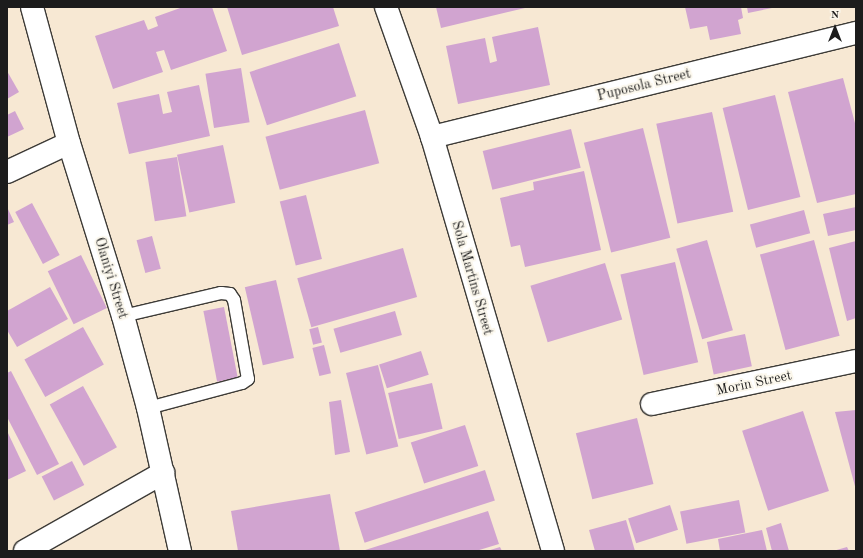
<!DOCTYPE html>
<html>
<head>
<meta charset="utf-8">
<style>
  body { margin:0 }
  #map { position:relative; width:863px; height:558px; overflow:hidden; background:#f7e8d3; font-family:"Old Standard TT",serif }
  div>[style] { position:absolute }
  .building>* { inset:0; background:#d1a4d0; transform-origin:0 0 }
  .roads { filter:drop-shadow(1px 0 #3d3b37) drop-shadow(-1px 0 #3d3b37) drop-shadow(0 1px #3d3b37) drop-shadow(0 -1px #3d3b37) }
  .service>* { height:12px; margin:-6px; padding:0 6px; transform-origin:6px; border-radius:6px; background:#fff }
  .minor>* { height:22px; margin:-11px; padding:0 11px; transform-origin:11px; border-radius:11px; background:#fff }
  .tertiary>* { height:22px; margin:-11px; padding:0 11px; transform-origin:11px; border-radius:11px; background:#fff }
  span { translate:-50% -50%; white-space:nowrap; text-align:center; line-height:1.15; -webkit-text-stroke:4px #fbf7ec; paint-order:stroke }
  .street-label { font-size:14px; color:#1c1c1c }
  .frame { position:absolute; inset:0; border:8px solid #1c1c1c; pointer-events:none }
  .north { position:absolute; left:815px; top:8px; width:40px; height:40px; -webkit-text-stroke:3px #fbf7ec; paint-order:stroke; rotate:0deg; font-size:11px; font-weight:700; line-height:16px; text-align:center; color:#1c1c1c }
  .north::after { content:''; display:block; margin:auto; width:14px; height:18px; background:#1c1c1c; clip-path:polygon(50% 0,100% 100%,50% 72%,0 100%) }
</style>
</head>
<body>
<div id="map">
  <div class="building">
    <i style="clip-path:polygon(183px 7px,212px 7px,227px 51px,171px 70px,164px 50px,156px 52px,163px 72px,113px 89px,95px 36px,144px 20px,148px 30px,158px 26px,155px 17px)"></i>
    <i style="clip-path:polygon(227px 7px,333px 7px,339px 26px,242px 55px)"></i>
    <i style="clip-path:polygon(436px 7px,525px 7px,525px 8px,441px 28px)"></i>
    <i style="clip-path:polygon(685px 7px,741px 7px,743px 18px,738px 20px,741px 34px,710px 40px,707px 26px,690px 29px)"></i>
    <i style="clip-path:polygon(747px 7px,772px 7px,772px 8px,748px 13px)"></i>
    <i style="clip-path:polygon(538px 27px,550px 85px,458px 104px,446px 46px,485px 38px,490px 63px,497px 61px,492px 37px)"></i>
    <i style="left:339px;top:43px;width:56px;height:94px;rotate:72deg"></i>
    <i style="left:241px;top:68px;width:55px;height:36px;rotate:81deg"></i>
    <i style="clip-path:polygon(7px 71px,19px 92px,7px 99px)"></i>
    <i style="clip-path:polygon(843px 78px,856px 127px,856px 194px,817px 203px,788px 92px)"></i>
    <i style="clip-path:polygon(199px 85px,210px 136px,129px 154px,117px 103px,159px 94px,163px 114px,172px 112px,167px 92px)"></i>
    <i style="left:775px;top:95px;width:105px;height:54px;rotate:76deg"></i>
    <i style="left:365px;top:110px;width:55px;height:103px;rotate:75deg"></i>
    <i style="clip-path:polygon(15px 111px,24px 129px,7px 137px,7px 115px)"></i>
    <i style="left:712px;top:112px;width:102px;height:57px;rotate:78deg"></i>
    <i style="left:643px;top:128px;width:113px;height:61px;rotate:76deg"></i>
    <i style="left:571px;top:129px;width:40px;height:91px;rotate:76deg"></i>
    <i style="left:223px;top:145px;width:59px;height:47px;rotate:78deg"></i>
    <i style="left:177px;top:157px;width:60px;height:32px;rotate:81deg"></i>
    <i style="clip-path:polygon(584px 171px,601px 250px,525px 267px,520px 245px,511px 247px,500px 198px,534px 190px,533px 182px)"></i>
    <i style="left:306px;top:195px;width:66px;height:27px;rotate:76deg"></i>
    <i style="left:32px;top:203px;width:59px;height:19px;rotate:62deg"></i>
    <i style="clip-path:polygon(7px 207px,14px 222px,7px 225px)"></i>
    <i style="clip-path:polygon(856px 207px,856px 230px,828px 236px,823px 214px)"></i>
    <i style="left:804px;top:210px;width:24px;height:56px;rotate:75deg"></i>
    <i style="left:152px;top:236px;width:34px;height:16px;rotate:75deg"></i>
    <i style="left:707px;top:240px;width:94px;height:32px;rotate:74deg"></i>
    <i style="left:814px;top:240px;width:99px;height:56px;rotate:75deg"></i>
    <i style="clip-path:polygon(856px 241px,856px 318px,847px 321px,829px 248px)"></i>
    <i style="left:403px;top:248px;width:51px;height:110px;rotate:74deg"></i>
    <i style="left:81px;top:255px;width:59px;height:37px;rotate:64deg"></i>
    <i style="left:675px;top:262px;width:103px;height:56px;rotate:77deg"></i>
    <i style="left:605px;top:263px;width:59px;height:78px;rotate:73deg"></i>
    <i style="left:276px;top:280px;width:80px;height:32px;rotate:77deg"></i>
    <i style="clip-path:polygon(50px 287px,68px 319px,17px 347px,7px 330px,7px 311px)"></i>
    <i style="left:224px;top:307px;width:72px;height:21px;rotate:79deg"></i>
    <i style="left:395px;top:311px;width:25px;height:64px;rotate:74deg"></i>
    <i style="left:83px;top:327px;width:43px;height:67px;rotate:61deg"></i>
    <i style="left:318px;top:327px;width:16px;height:9px;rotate:76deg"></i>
    <i style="left:745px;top:334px;width:33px;height:39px;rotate:78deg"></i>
    <i style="left:324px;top:345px;width:29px;height:12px;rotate:76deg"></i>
    <i style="left:421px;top:351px;width:25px;height:44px;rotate:72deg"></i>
    <i style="left:378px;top:365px;width:84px;height:33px;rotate:76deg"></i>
    <i style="clip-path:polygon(11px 371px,59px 464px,37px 475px,7px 417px,7px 373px)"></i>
    <i style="left:432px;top:383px;width:47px;height:45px;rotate:77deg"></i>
    <i style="left:83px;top:386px;width:70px;height:38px;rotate:61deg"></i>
    <i style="clip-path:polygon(341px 400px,350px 452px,335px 455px,329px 402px)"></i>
    <i style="clip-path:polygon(856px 410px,856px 490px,835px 412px)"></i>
    <i style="left:803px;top:411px;width:84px;height:64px;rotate:72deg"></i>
    <i style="left:637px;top:418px;width:68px;height:63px;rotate:76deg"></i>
    <i style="left:465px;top:425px;width:43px;height:57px;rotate:72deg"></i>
    <i style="clip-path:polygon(7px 431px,26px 471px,7px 480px)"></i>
    <i style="left:72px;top:461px;width:27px;height:34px;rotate:63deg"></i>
    <i style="left:485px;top:470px;width:32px;height:137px;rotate:72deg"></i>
    <i style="clip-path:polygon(330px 494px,340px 551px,238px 551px,231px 511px)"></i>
    <i style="left:739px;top:500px;width:33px;height:60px;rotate:79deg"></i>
    <i style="left:670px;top:505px;width:26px;height:44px;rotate:72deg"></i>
    <i style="clip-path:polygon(488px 511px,499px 544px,476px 551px,362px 551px)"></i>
    <i style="clip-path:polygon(626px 520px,635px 551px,595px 551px,589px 530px)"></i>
    <i style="clip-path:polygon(781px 523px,789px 551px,772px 551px,766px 528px)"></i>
    <i style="clip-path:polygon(762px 530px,767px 551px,720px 551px,718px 539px)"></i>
    <i style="clip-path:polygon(500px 547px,502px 551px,487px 551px)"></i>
    <i style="clip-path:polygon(847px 547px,849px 551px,833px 551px)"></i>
  </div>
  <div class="roads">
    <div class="service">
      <i style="left:123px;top:316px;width:101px;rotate:-13.2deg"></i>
      <i style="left:221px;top:293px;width:9px;rotate:6deg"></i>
      <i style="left:230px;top:294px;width:7px;rotate:56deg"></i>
      <i style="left:234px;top:300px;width:80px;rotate:80deg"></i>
      <i style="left:248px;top:379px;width:7px;rotate:146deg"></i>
      <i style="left:242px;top:383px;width:97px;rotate:165.1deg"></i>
    </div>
    <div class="minor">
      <i style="left:386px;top:7px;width:138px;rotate:70.5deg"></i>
      <i style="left:432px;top:137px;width:431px;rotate:73.7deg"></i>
      <i style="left:432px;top:137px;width:437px;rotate:-13.8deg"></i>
      <i style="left:7px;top:172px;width:68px;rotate:-25.1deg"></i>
      <i style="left:652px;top:404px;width:208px;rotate:-11.9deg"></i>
      <i style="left:25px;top:551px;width:159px;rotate:-29.5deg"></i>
    </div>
    <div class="tertiary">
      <i style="left:32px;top:7px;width:141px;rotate:74.8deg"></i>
      <i style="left:69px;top:143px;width:181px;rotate:72.7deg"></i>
      <i style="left:123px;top:316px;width:95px;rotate:74.8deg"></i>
      <i style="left:148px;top:408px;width:147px;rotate:77.4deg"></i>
    </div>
  </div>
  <div class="street-label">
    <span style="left:644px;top:85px;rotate:-14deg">Puposola Street</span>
    <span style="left:111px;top:278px;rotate:73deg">Olaniyi Street</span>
    <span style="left:472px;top:278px;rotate:74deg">Sola Martins Street</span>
    <span style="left:754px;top:383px;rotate:-12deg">Morin Street</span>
  </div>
  <div class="frame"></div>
  <div class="north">N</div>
</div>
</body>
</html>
